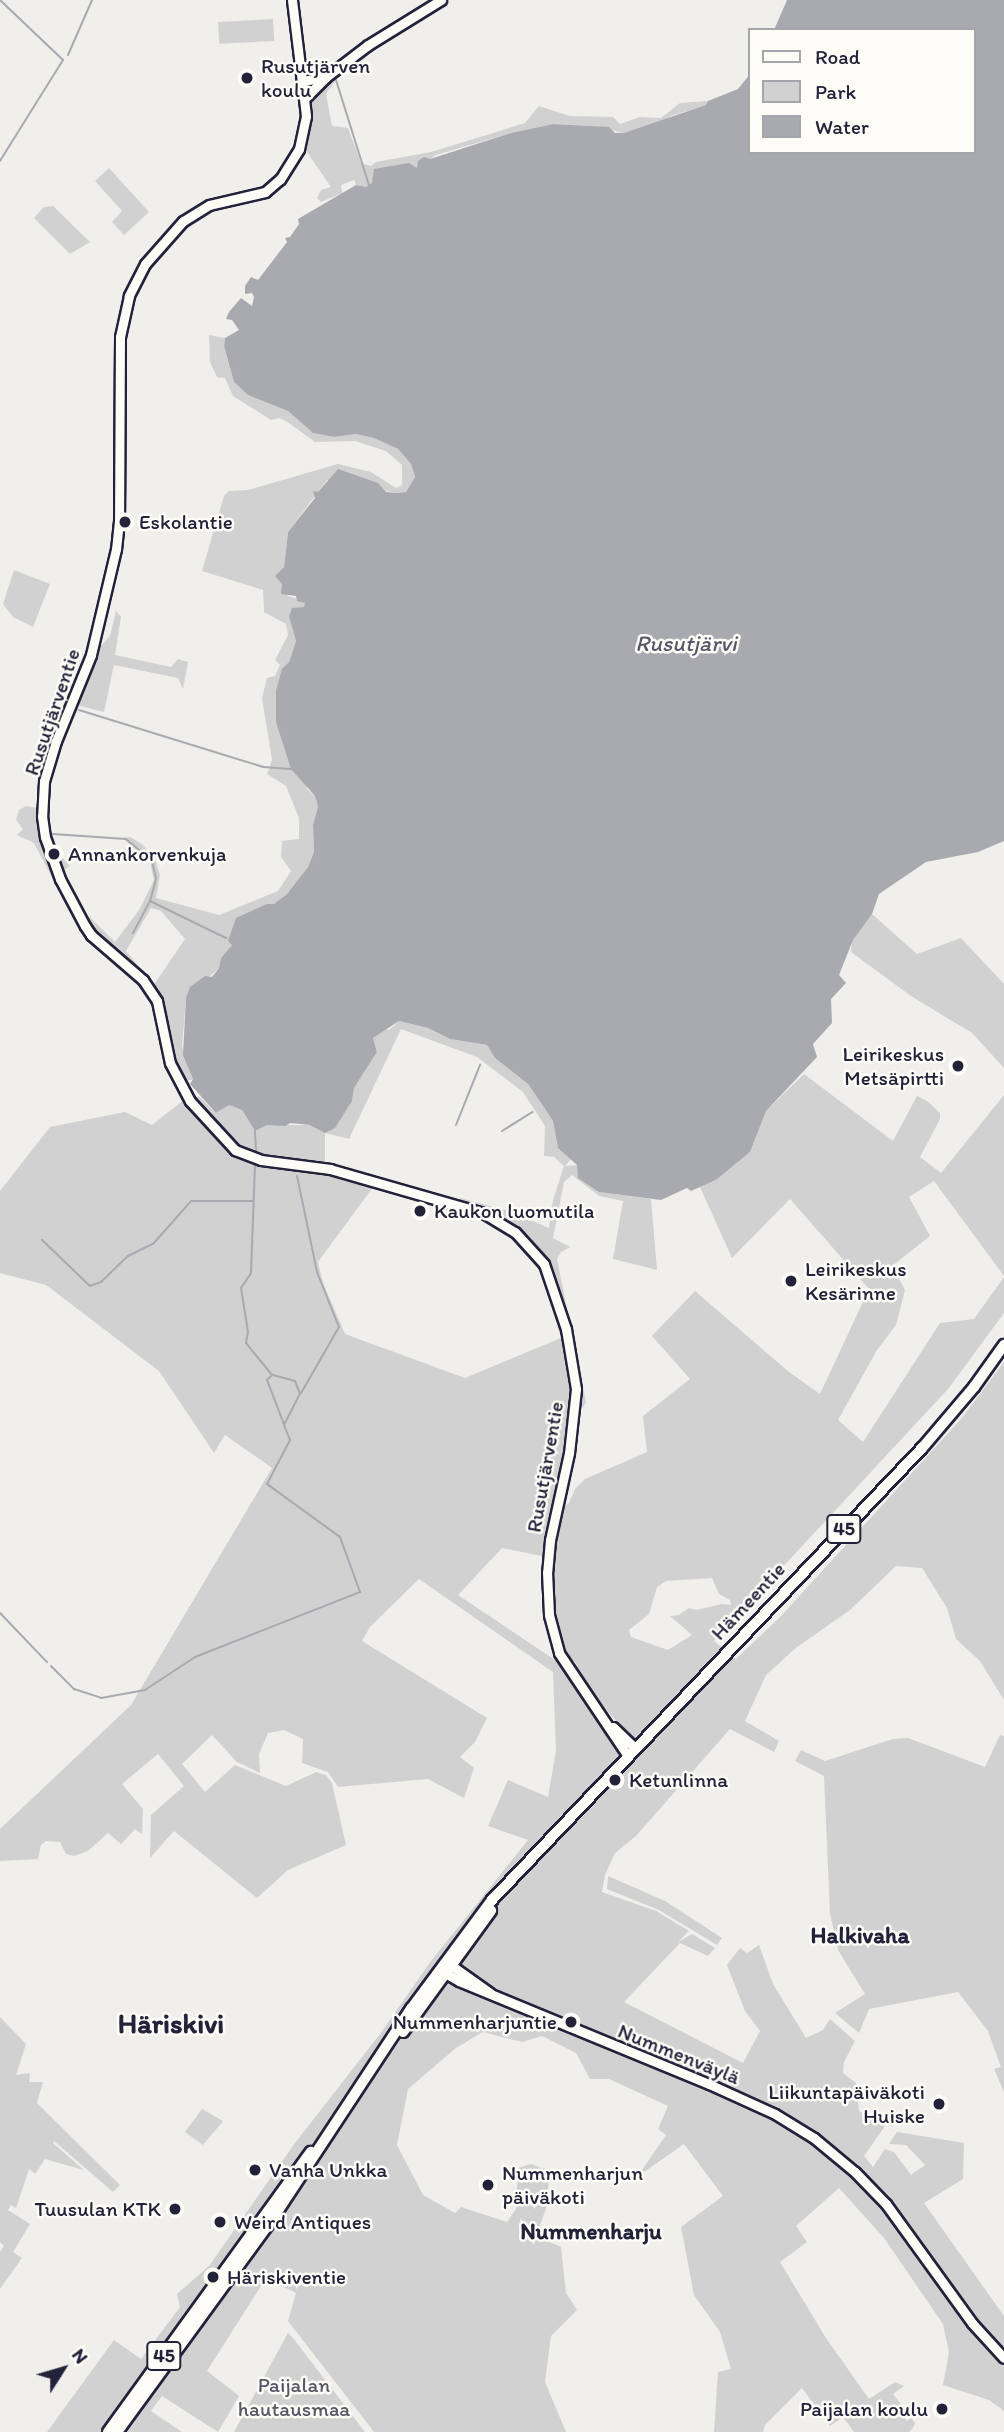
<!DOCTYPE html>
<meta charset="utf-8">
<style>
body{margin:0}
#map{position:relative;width:1004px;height:2432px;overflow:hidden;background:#f0efec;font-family:Itim,sans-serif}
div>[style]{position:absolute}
.green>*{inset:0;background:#d2d1d1;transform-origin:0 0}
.water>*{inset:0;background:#a9a9b0}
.stream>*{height:2px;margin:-1px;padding:0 1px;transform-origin:1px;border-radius:1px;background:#a9a9b0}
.roads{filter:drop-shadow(2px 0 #22223b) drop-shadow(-2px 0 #22223b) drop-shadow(0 2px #22223b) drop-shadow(0 -2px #22223b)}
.secondary>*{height:9px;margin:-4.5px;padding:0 4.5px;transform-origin:4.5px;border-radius:4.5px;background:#fdfcf7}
.primary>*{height:10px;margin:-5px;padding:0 5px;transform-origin:5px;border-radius:5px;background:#fdfcf7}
.dots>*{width:19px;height:19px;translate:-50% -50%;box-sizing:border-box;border:4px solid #fdfcf7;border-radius:50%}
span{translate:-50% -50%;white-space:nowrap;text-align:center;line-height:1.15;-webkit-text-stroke:5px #fdfcf7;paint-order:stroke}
.shield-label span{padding:2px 5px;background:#fdfcf7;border:2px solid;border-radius:5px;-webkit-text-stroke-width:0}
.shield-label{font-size:19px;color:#22223b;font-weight:700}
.poi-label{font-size:21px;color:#22223b}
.left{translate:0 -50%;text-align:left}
.right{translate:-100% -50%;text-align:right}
.street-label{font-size:21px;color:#22223b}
.park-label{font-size:21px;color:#575768}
.water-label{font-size:23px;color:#58586a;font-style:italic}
.neighbourhood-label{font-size:23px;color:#22223b;font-weight:700}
.district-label{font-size:28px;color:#22223b;font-weight:700}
.legend{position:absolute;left:748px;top:28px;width:228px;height:126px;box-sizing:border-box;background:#fdfcf7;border:2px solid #a5a5ac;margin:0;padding:9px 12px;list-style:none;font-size:21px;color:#22223b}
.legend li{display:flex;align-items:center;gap:14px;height:35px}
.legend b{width:35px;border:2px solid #a5a5ac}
.north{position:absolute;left:28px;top:2334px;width:70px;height:70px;-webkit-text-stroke:5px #fdfcf7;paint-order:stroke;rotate:53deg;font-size:19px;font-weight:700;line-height:28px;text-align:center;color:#22223b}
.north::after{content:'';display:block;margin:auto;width:24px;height:32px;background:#22223b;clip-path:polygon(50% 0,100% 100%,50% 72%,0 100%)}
</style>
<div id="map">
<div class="green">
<i style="left:273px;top:19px;width:22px;height:55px;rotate:87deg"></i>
<i style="clip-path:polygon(338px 77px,326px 94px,332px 126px,348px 128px,361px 163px,371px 166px,376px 162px,431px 152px,525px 123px,539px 106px,570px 116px,613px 117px,620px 124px,640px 117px,661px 118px,680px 103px,708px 101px,707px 105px,671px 116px,663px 122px,624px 133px,591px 126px,553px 124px,511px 133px,436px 155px,417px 168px,366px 187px,356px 185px,354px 180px,341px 185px,342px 193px,321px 202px,317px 198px,321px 190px,331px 187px,300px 142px,305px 116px,300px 89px)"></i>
<i style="clip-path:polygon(109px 168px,149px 212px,124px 235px,112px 222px,122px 211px,95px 181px)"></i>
<i style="clip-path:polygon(54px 206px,54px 207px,90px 242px,70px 254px,34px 218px,44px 207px)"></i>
<i style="clip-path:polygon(evenodd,209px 335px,225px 338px,224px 346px,234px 382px,248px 395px,288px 411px,313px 433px,334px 437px,356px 434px,374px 438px,398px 449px,411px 464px,415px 477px,406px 492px,397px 493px,327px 480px,288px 532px,284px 567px,278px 573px,288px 596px,306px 602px,304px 607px,297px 608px,289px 615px,296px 641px,289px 662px,307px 789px,315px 796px,318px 807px,313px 825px,314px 852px,308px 867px,287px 894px,232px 945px,221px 958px,219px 968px,186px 998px,182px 1046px,193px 1080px,182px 1080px,191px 1096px,200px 1097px,216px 1113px,229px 1105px,242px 1110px,255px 1131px,267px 1125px,310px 1125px,352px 1101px,354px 1088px,377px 1052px,373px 1038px,384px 1029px,389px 1030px,399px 1021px,428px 1028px,450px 1039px,487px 1045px,495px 1058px,528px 1084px,553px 1121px,558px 1148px,571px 1159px,565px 1166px,578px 1165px,600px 1192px,651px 1199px,657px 1270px,613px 1259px,623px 1201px,599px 1196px,572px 1175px,564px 1182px,553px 1238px,570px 1247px,561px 1252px,557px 1259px,586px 1402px,579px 1414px,561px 1508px,569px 1503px,575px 1489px,585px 1479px,647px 1452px,643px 1416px,690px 1379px,652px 1336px,695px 1291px,789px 1372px,820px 1394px,869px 1289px,790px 1199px,732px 1258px,700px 1187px,716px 1180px,750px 1152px,766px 1111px,804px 1074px,893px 1141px,917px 1096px,927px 1101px,940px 1113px,940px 1119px,920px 1157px,941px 1173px,1004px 1095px,1004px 1276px,934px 1181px,909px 1197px,930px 1236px,892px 1266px,905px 1290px,896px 1325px,877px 1350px,838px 1420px,863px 1442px,940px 1323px,974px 1319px,1004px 1277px,1004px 1313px,948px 1389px,714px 1641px,736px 1659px,781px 1616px,961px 1419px,1004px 1362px,1004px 1700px,980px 1661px,956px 1639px,947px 1608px,922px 1568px,896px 1566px,850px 1610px,797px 1647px,766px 1675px,745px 1721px,779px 1741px,774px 1752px,730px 1729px,636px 1836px,615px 1853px,605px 1875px,602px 1892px,656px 1911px,689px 1931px,678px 1942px,692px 1934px,715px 1948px,708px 1956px,680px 1943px,624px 2002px,743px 2063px,760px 2031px,745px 2011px,727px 1965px,740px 1948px,747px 1953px,759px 1945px,773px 1984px,806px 2038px,823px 2030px,830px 2019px,855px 2041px,844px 2062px,843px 2073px,856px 2083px,859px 2111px,885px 2126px,864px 2156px,873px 2167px,885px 2149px,894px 2152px,911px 2175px,925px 2165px,906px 2145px,889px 2144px,897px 2132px,964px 2143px,963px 2179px,924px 2203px,1004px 2316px,1004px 2353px,986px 2335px,953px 2288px,951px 2305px,987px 2350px,1004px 2365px,1004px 2411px,989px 2400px,943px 2385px,949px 2352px,943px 2324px,884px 2238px,839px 2188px,796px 2226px,807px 2242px,780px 2262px,826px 2338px,869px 2399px,895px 2382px,904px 2386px,893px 2394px,903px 2407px,899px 2411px,907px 2421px,911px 2418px,915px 2423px,913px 2428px,909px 2432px,854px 2432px,843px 2417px,830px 2426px,802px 2388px,765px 2425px,763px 2432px,714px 2432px,718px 2372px,731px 2369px,720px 2332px,694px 2295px,681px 2227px,723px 2196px,684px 2144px,644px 2172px,642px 2170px,666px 2135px,658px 2129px,668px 2106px,609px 2079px,590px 2079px,576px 2053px,542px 2036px,522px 2042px,483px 2032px,456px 2048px,408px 2089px,397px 2145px,423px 2195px,455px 2213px,461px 2207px,507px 2222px,516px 2209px,518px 2168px,531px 2164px,555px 2173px,550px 2177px,547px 2193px,551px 2195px,536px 2236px,561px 2247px,566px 2293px,577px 2310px,551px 2336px,545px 2382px,566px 2432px,374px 2432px,288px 2321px,296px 2293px,266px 2278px,207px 2371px,239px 2396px,218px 2432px,162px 2396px,151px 2411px,182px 2432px,47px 2432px,114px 2340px,141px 2359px,180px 2307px,177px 2294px,209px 2266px,295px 2143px,380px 2034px,431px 1961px,528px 1840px,488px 1826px,508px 1780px,548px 1797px,556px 1751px,553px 1672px,419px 1579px,370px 1627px,362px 1641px,487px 1718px,475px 1742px,460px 1757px,474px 1768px,464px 1798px,428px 1779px,338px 1787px,328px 1772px,302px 1763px,303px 1739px,284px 1730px,268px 1733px,259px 1754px,260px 1773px,237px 1762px,212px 1735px,182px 1764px,205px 1792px,235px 1765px,286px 1786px,316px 1772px,326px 1775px,332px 1783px,346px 1845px,288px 1870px,257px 1898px,174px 1831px,150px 1858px,151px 1815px,184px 1786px,158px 1754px,122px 1784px,143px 1809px,142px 1834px,135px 1829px,121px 1844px,108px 1833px,88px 1851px,74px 1856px,66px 1854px,60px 1842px,46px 1841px,41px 1845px,38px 1859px,0 1861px,0 1829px,131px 1705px,272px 1468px,225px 1435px,214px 1453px,159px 1371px,46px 1285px,0 1273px,0 1191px,50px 1127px,125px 1112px,152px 1125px,185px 1099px,151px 989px,185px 939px,161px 911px,151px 908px,126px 951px,152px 982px,149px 985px,85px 922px,90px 917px,115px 942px,139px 910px,154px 880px,150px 862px,122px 838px,130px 837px,142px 844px,155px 859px,160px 875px,156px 898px,219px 915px,278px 891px,291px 871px,281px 857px,282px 841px,299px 839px,299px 818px,286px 786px,267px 774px,272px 760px,262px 698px,267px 678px,275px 676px,280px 665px,275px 660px,288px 635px,286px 624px,264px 612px,263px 590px,202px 571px,224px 496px,229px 491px,248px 490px,338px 464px,371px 472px,396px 488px,402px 485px,402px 465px,386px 451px,355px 441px,315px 442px,289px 423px,280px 418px,271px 420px,233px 396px,225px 378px,217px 377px,210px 362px,209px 335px,401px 1029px,477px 1057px,523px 1092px,545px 1126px,544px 1156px,554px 1157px,564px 1166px,553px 1200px,549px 1228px,509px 1211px,460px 1198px,459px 1202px,325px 1165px,325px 1133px,349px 1139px,401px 1029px,209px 335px,373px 1187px,489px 1220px,517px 1237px,530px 1251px,528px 1253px,541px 1271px,561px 1338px,465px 1378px,345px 1334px,323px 1283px,318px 1262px,373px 1187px,209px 335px,502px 1548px,547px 1557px,552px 1633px,565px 1653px,577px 1664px,576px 1671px,593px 1694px,628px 1735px,618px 1747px,557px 1656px,555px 1660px,458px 1595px,502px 1548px,209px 335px,712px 1578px,719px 1594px,730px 1600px,731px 1605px,722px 1604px,696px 1610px,689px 1608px,679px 1615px,670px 1616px,692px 1635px,668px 1650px,631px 1637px,629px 1630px,649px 1614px,657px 1587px,666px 1581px,712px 1578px)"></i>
<i style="clip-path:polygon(14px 570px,50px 584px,33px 627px,13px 617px,3px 604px)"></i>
<i style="clip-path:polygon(116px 611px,121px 617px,115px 655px,171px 667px,178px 659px,188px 662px,183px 689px,178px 678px,114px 665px,104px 712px,76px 705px,97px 650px,110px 636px)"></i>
<i style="clip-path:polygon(26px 806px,37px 808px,37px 815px,46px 814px,59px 854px,70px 866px,64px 870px,68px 883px,58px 889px,34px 843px,17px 835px,23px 829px,16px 820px,19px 810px)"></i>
<i style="clip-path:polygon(872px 914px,917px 954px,961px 938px,1004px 984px,1004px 1068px,972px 1033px,911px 996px,851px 952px,852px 940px)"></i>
<i style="clip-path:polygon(1000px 1735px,1004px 1736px,1004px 2092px,994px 2069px,1001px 2067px,988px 2031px,958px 1992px,869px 2009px,859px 2033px,835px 2013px,865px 1994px,838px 1950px,830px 1913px,824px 1776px,795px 1761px,801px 1750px,825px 1761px,893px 1739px,908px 1738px,985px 1767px)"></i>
<i style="clip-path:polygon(608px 1876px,665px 1901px,722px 1938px,717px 1945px,659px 1910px,607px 1889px)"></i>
<i style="clip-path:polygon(0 2017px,26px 2044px,16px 2075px,30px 2073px,29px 2082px,43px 2082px,37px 2103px,120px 2185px,113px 2192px,54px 2141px,53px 2143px,84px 2170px,45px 2159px,35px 2174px,29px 2169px,16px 2208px,11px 2205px,8px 2210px,30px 2224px,13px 2252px,22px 2258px,0 2289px,0 2252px,4px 2246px,0 2242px)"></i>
<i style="clip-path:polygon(202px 2109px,223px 2121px,203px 2145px,185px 2132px)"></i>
<i style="clip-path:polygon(288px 2333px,293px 2338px,365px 2432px,234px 2432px)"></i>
</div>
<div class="water">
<i style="clip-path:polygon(787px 0,1004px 0,1004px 841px,978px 852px,926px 862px,879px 894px,872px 914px,853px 940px,839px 975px,846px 983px,831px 999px,832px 1023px,813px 1044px,817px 1057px,766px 1111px,750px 1152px,716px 1180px,691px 1191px,687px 1188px,661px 1200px,599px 1192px,578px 1178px,577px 1165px,558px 1148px,553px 1121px,528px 1084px,495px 1058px,487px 1045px,450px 1039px,428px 1028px,399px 1021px,373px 1038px,377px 1052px,354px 1088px,352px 1101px,335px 1128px,325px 1133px,310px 1125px,290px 1123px,286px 1126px,267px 1125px,255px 1131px,242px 1110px,229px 1105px,216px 1113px,190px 1084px,193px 1079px,183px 1055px,186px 998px,190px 987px,205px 976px,212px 977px,219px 968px,221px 958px,232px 945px,228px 941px,236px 918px,267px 904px,274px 904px,287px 894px,308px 867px,314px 852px,313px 825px,318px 807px,315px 796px,291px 769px,276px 722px,276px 691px,282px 669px,289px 662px,296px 641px,289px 616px,292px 608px,304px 607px,305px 603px,297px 601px,296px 596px,281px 594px,282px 584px,275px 576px,284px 567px,288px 532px,315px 498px,313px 491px,318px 492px,338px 469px,378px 483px,386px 492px,397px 493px,406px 492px,415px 477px,411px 464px,398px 449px,374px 438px,356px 434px,334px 437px,313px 433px,288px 411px,248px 395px,234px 382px,224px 346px,225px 338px,239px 330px,232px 320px,226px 319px,229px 312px,241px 298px,252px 306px,254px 297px,252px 293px,245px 294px,245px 286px,251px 277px,258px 280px,287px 242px,285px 238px,290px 237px,299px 224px,298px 219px,356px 185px,366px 187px,372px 183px,374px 169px,409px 163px,417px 168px,418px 161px,424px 157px,430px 159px,511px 133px,553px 124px,609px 127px,615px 133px,624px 133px,706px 105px,708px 101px,738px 89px,750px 74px,750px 152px,974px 152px,974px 30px,774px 30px)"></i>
</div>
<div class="stream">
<i style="left:0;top:0;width:87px;rotate:43.6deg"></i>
<i style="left:63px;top:60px;width:119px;rotate:122deg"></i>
<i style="left:68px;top:55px;width:60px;rotate:-66.4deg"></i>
<i style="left:336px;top:80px;width:110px;rotate:72.6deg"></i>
<i style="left:79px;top:710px;width:193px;rotate:17.2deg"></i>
<i style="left:263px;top:767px;width:28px;rotate:4deg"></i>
<i style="left:53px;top:834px;width:73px;rotate:3.9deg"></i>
<i style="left:126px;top:839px;width:34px;rotate:40deg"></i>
<i style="left:152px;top:861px;width:18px;rotate:77deg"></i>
<i style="left:156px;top:879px;width:23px;rotate:105deg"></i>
<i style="left:150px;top:901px;width:85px;rotate:26deg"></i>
<i style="left:133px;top:933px;width:34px;rotate:-62deg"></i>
<i style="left:456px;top:1125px;width:65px;rotate:-68.2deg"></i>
<i style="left:255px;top:1131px;width:21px;rotate:87deg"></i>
<i style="left:502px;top:1131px;width:36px;rotate:-32deg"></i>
<i style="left:297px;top:1176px;width:98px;rotate:78.2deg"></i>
<i style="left:317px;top:1272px;width:59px;rotate:68.2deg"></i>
<i style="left:339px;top:1327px;width:76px;rotate:119.9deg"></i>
<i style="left:42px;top:1240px;width:66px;rotate:43.8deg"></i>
<i style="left:90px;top:1286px;width:12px;rotate:-20deg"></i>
<i style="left:101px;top:1282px;width:37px;rotate:-44deg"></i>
<i style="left:128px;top:1256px;width:28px;rotate:-26deg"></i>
<i style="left:153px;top:1244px;width:57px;rotate:-48.5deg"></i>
<i style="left:191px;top:1201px;width:62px"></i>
<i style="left:272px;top:1375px;width:7px;rotate:135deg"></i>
<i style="left:267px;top:1380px;width:47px;rotate:68.9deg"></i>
<i style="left:0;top:1613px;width:68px;rotate:46.2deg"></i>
<i style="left:51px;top:1666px;width:33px;rotate:45deg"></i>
<i style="left:74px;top:1689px;width:28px;rotate:18deg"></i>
<i style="left:101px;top:1698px;width:45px;rotate:-10.3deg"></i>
<i style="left:145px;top:1690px;width:60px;rotate:-33.4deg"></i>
<i style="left:195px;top:1657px;width:177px;rotate:-21.5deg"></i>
<i style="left:360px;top:1592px;width:59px;rotate:-110deg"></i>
<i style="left:340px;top:1537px;width:90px;rotate:-144deg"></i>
<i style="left:267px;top:1484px;width:50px;rotate:-62.4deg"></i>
<i style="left:290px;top:1440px;width:16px;rotate:-112deg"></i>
<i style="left:284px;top:1425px;width:35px;rotate:-63deg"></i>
<i style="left:300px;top:1394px;width:14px;rotate:-111deg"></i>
<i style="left:295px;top:1381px;width:24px;rotate:-165deg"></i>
<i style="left:272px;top:1375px;width:41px;rotate:-129.1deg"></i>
<i style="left:246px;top:1343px;width:11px;rotate:-80deg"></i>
<i style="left:248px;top:1332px;width:45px;rotate:-99deg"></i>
<i style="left:241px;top:1288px;width:18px;rotate:-56deg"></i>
<i style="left:251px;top:1273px;width:108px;rotate:-87.9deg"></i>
</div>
<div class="roads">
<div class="secondary">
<i style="left:292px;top:0;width:117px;rotate:83.1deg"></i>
<i style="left:306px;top:116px;width:34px;rotate:102deg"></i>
<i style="left:299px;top:149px;width:36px;rotate:122deg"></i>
<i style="left:280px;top:179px;width:20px;rotate:139deg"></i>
<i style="left:265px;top:192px;width:57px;rotate:166.9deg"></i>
<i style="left:209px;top:205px;width:31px;rotate:148deg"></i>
<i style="left:183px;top:221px;width:57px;rotate:131.5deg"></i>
<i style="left:145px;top:264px;width:36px;rotate:117deg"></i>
<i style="left:129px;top:296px;width:42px;rotate:102.4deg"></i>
<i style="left:120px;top:337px;width:184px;rotate:90.3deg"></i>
<i style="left:119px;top:521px;width:28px;rotate:96deg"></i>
<i style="left:116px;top:549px;width:109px;rotate:103.3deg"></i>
<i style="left:91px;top:655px;width:93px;rotate:112.1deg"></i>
<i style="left:56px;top:741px;width:42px;rotate:106.7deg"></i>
<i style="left:44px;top:781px;width:35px;rotate:93deg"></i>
<i style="left:42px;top:816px;width:21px;rotate:82deg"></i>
<i style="left:45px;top:837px;width:45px;rotate:70.3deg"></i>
<i style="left:60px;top:879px;width:53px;rotate:62deg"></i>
<i style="left:85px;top:926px;width:11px;rotate:56deg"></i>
<i style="left:91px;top:935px;width:69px;rotate:40.9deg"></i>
<i style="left:143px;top:980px;width:25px;rotate:56deg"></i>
<i style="left:157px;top:1001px;width:63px;rotate:78.2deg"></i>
<i style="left:170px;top:1063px;width:43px;rotate:62.2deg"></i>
<i style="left:190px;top:1101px;width:67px;rotate:47.4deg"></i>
<i style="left:235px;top:1150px;width:28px;rotate:21deg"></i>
<i style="left:261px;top:1160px;width:70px;rotate:7.4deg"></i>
<i style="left:330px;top:1169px;width:159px;rotate:16deg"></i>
<i style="left:483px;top:1213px;width:37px;rotate:31deg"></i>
<i style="left:515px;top:1232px;width:43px;rotate:47.8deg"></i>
<i style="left:544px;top:1264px;width:69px;rotate:71.3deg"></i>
<i style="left:566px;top:1329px;width:61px;rotate:80.5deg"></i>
<i style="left:576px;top:1389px;width:64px;rotate:96.2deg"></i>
<i style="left:569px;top:1453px;width:89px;rotate:102.3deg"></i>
<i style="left:550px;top:1540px;width:32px;rotate:95deg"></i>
<i style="left:547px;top:1572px;width:43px;rotate:87.3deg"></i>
<i style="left:549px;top:1615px;width:39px;rotate:75deg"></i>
<i style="left:559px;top:1653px;width:124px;rotate:56.2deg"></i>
<i style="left:302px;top:81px;width:24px;rotate:-9deg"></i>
<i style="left:305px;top:98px;width:30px;rotate:-45deg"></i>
<i style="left:326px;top:77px;width:53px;rotate:-37.3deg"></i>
<i style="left:368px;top:45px;width:86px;rotate:-31.7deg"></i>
<i style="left:613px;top:1727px;width:30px;rotate:44deg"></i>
<i style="left:490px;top:1993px;width:47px;rotate:-144.6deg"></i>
<i style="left:452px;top:1966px;width:9px;rotate:180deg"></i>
<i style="left:443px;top:1966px;width:9px;rotate:63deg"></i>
<i style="left:447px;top:1974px;width:14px;rotate:30deg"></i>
<i style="left:459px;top:1981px;width:270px;rotate:22.4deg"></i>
<i style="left:709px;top:2084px;width:72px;rotate:24.4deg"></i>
<i style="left:775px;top:2114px;width:46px;rotate:31.6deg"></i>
<i style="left:814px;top:2138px;width:53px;rotate:39.7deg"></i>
<i style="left:855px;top:2172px;width:45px;rotate:45.9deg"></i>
<i style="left:886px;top:2204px;width:147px;rotate:54.1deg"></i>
<i style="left:972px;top:2323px;width:47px;rotate:47.6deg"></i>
</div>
<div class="primary">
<i style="left:403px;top:2032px;width:150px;rotate:-54deg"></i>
<i style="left:108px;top:2432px;width:346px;rotate:-54.1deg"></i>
<i style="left:117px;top:2432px;width:268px;rotate:-53.9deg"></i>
<i style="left:275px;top:2215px;width:247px;rotate:-56.6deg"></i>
<i style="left:411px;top:2009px;width:136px;rotate:-53.4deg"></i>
<i style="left:492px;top:1900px;width:625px;rotate:-46.43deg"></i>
<i style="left:923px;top:1447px;width:79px;rotate:-49.6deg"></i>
<i style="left:974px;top:1387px;width:52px;rotate:-54.5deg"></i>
</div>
</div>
<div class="dots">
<i style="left:247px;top:78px;background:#22223b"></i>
<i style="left:125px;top:522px;background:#22223b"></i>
<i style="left:54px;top:854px;background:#22223b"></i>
<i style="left:958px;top:1066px;background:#22223b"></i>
<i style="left:420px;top:1211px;background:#22223b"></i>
<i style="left:791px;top:1281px;background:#22223b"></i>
<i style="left:615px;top:1780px;background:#22223b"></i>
<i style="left:571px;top:2022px;background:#22223b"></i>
<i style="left:939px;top:2104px;background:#22223b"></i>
<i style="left:255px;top:2170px;background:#22223b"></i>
<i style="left:488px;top:2185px;background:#22223b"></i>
<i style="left:175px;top:2209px;background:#22223b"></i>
<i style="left:220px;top:2222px;background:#22223b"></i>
<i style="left:213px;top:2277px;background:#22223b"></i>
<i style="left:942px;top:2409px;background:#22223b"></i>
</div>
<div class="shield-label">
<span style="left:844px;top:1529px">45</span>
<span style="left:164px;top:2356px">45</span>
</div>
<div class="poi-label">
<span class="left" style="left:261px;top:78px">Rusutjärven<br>koulu</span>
<span class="left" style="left:139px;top:522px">Eskolantie</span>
<span class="left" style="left:68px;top:854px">Annankorvenkuja</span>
<span class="right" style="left:944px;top:1066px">Leirikeskus<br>Metsäpirtti</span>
<span class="left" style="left:434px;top:1211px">Kaukon luomutila</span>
<span class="left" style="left:805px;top:1281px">Leirikeskus<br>Kesärinne</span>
<span class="left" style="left:629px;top:1780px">Ketunlinna</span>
<span class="right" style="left:557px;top:2022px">Nummenharjuntie</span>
<span class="right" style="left:925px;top:2104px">Liikuntapäiväkoti<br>Huiske</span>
<span class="left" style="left:269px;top:2170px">Vanha Unkka</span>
<span class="left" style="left:502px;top:2185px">Nummenharjun<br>päiväkoti</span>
<span class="right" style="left:161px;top:2209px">Tuusulan KTK</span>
<span class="left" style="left:234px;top:2222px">Weird Antiques</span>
<span class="left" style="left:227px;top:2277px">Häriskiventie</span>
<span class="right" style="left:928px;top:2409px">Paijalan koulu</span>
</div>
<div class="street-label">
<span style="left:52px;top:712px;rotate:-71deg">Rusutjärventie</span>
<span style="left:545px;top:1467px;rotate:-80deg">Rusutjärventie</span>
<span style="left:748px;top:1601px;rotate:-47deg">Hämeentie</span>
<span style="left:679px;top:2054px;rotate:22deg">Nummenväylä</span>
</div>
<div class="park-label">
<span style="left:294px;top:2397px">Paijalan<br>hautausmaa</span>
</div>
<div class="water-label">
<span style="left:686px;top:643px">Rusutjärvi</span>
</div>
<div class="neighbourhood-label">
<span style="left:860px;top:1935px">Halkivaha</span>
<span style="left:591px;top:2231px">Nummenharju</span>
</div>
<div class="district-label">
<span style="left:171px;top:2023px">Häriskivi</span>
</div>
<ul class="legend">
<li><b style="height:9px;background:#fdfcf7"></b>Road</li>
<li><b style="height:19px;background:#d2d1d1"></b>Park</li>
<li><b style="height:19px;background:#a9a9b0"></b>Water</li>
</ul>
<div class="north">N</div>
</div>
